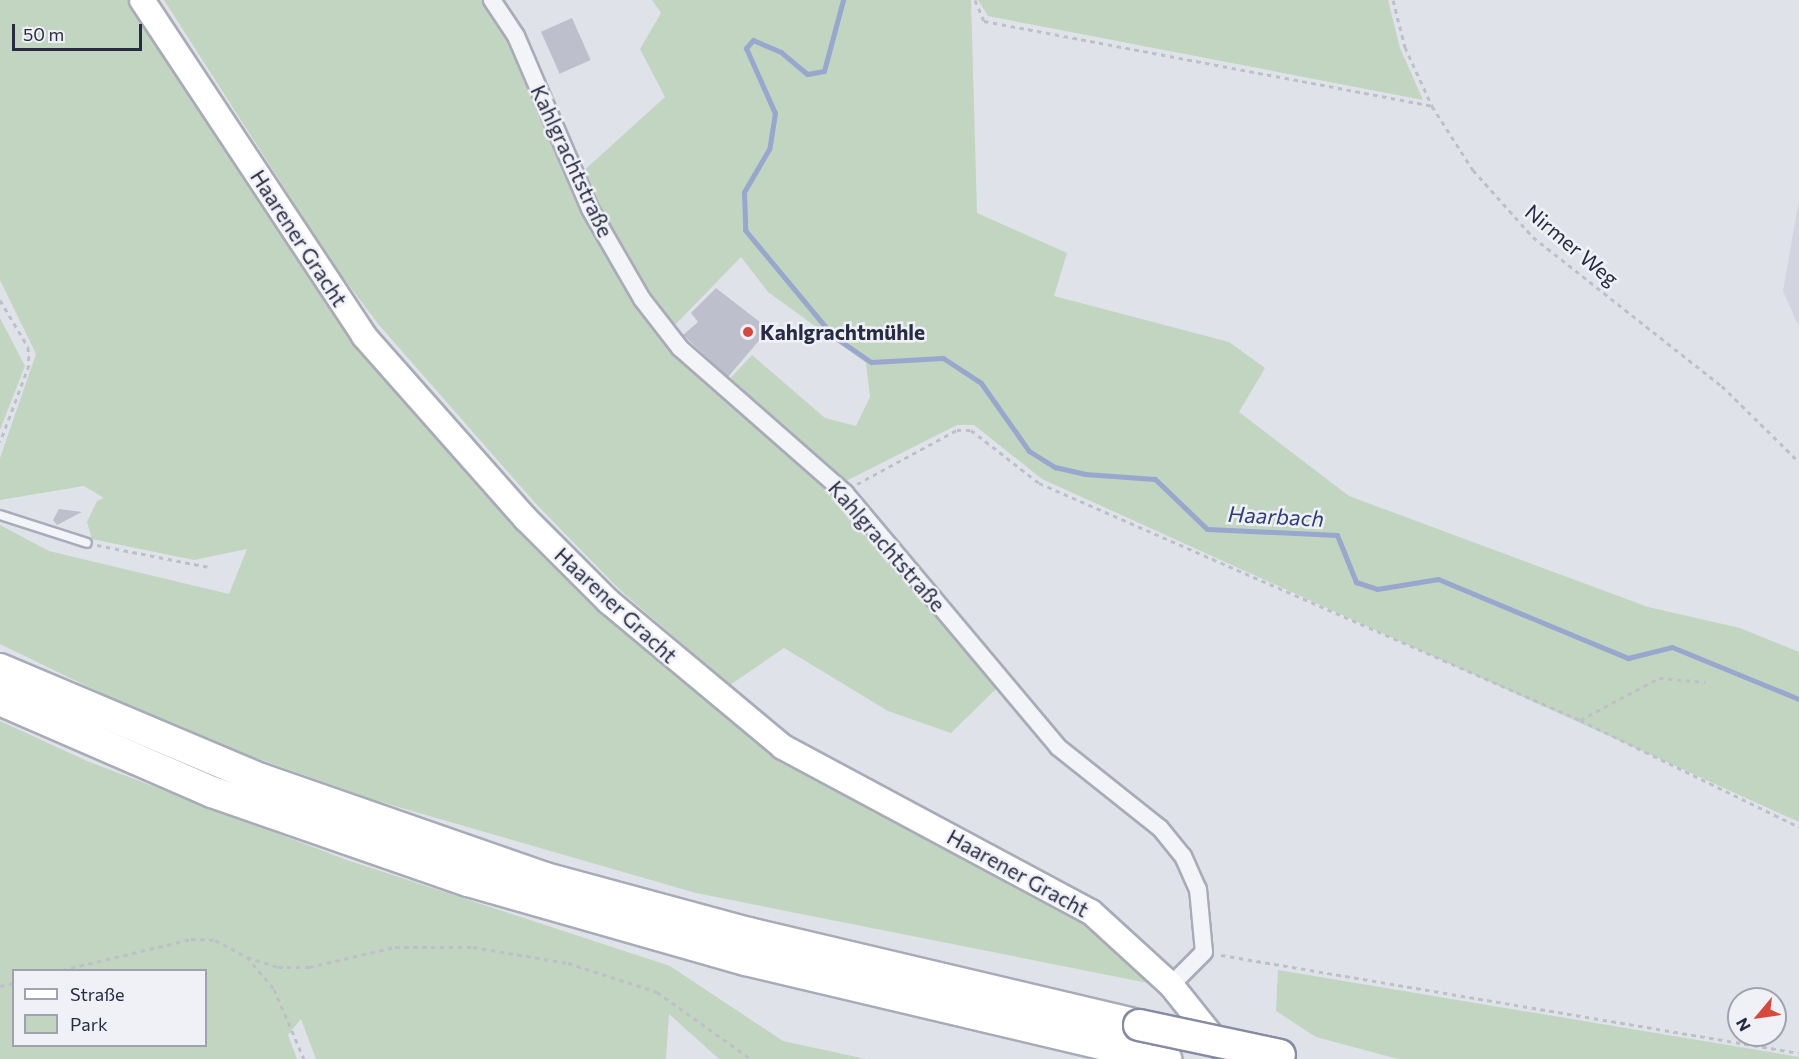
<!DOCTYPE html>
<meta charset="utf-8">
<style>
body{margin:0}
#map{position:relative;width:1799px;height:1059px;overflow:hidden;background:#e0e2ea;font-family:Commissioner,sans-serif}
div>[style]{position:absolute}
.built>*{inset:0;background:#d2d4df}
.green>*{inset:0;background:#c1d5c1}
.stream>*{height:5px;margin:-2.5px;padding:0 2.5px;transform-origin:2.5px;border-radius:2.5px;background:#99a6cd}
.building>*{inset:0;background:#bdbfcd;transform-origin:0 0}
.path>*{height:3px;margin-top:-1.5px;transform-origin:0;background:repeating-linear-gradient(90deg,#bec0c9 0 4.5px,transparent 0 9px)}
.roads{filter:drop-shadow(2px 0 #a8abb8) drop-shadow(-2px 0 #a8abb8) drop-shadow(0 2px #a8abb8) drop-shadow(0 -2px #a8abb8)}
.service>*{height:8px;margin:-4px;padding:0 4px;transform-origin:4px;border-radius:4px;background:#f3f4f8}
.minor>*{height:16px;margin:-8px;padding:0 8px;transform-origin:8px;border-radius:8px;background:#f3f4f8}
.secondary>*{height:24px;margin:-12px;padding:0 12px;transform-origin:12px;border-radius:12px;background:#fff}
.motorway>*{height:30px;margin:-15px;padding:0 15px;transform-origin:15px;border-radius:15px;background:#fff}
.bridges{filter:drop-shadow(2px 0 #868ba2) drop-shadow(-2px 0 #868ba2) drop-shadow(0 2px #868ba2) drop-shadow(0 -2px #868ba2)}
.motorway-bridge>*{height:30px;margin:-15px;padding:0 15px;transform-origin:15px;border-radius:15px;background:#fff}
.dots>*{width:16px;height:16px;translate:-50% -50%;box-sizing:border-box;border:3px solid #f0f1f7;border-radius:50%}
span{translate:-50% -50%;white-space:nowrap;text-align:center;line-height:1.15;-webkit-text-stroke:5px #f0f1f7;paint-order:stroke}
.street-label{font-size:21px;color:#272b43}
.poi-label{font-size:21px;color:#272b43;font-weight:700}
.left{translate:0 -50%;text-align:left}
.water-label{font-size:22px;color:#2e3f7a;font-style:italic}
.legend{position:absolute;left:12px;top:969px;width:195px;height:78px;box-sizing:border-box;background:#f0f1f7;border:2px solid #a0a2af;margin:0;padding:8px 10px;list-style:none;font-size:18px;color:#272b43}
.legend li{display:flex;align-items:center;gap:12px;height:30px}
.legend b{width:30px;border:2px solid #a0a2af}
.north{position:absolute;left:1727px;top:987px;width:60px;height:60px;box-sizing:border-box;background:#f0f1f7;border:2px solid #a0a2af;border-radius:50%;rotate:241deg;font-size:16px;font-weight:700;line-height:24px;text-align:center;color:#272b43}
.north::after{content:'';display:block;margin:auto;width:21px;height:27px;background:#d8493d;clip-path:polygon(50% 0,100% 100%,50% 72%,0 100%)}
.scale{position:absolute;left:12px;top:24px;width:130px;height:27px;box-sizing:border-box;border:3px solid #272b43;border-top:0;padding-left:8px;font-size:18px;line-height:21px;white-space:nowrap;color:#272b43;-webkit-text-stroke:4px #f0f1f7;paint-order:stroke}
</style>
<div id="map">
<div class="built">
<i style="clip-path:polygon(1799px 200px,1799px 327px,1783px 291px)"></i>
</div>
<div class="green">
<i style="clip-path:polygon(0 0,131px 0,312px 278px,660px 660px,1085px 921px,1158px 985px,696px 893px,374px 800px,175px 729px,0 644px,0 525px,49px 551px,229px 594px,247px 549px,194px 560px,92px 539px,87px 522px,97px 501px,104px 498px,84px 486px,0 500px,0 458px,36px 354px,0 280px)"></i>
<i style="clip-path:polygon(164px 0,484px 0,510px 38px,638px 302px,839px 496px,1000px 685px,951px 733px,888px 711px,784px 648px,730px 685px,621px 591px,537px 505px,379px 325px,335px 267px)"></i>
<i style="clip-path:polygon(652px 0,971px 0,977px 213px,1067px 253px,1054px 296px,1229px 342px,1265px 368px,1239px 412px,1349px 496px,1648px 607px,1740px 628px,1799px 652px,1799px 822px,1042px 479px,974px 425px,957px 425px,842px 483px,726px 383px,752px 355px,825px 418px,856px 426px,870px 397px,866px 363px,768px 292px,741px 257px,671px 329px,646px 296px,579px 175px,665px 97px,640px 49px,661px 13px)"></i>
<i style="clip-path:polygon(978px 0,1388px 0,1400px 48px,1423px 100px,988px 16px)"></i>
<i style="clip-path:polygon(0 318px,25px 366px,0 430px)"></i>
<i style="clip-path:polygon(evenodd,0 721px,87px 761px,347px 860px,670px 966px,783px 1041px,866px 1059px,719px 1059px,669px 1014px,666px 1059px,316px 1059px,301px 1019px,288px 1035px,297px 1059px,0 1059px,0 721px,14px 970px,206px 970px,206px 1046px,14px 1046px,14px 970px)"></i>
<i style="clip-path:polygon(1278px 970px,1799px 1057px,1799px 1059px,1398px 1059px,1316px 1037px,1276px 1011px)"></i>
</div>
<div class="stream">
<i style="left:843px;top:0;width:73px;rotate:105deg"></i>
<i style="left:824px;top:71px;width:17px;rotate:170deg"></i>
<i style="left:807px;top:74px;width:34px;rotate:-140deg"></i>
<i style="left:781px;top:52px;width:30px;rotate:-157deg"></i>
<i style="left:753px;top:40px;width:11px;rotate:131deg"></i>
<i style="left:746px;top:48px;width:71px;rotate:66deg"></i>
<i style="left:775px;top:113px;width:36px;rotate:99deg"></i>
<i style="left:769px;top:149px;width:50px;rotate:120.2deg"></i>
<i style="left:744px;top:192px;width:38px;rotate:88deg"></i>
<i style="left:745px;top:230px;width:138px;rotate:50.3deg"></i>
<i style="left:833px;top:336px;width:46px;rotate:34.4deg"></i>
<i style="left:871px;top:362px;width:72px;rotate:-3.2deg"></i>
<i style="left:943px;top:358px;width:45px;rotate:33.3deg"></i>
<i style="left:981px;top:383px;width:83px;rotate:54.8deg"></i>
<i style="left:1029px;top:451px;width:31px;rotate:32deg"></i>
<i style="left:1055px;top:467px;width:31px;rotate:13deg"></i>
<i style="left:1085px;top:474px;width:70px;rotate:4.1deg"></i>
<i style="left:1155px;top:479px;width:72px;rotate:43.9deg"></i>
<i style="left:1207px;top:529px;width:130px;rotate:2.6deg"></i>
<i style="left:1337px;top:535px;width:51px;rotate:68deg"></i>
<i style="left:1356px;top:582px;width:22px;rotate:18deg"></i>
<i style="left:1377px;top:589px;width:62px;rotate:-9.3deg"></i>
<i style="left:1438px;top:579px;width:206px;rotate:22.6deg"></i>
<i style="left:1628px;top:658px;width:45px;rotate:-14deg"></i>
<i style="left:1672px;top:647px;width:137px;rotate:22.3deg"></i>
</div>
<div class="building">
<i style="left:572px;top:18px;width:46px;height:34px;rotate:66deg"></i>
<i style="clip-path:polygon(716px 288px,769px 329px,728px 377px,683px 335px,698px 322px,691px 313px)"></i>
<i style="clip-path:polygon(59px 509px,82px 512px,57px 525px,53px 520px)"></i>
</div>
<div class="path">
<i style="left:975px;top:0;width:23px;rotate:67deg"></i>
<i style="left:984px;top:21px;width:456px;rotate:10.7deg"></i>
<i style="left:1393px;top:0;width:49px;rotate:75.7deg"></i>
<i style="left:1405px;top:47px;width:65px;rotate:65.4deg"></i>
<i style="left:1432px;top:106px;width:76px;rotate:57.4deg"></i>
<i style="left:1473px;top:170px;width:90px;rotate:48.2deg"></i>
<i style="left:1533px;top:237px;width:241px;rotate:38.3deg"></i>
<i style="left:1722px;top:386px;width:108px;rotate:44.6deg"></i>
<i style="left:0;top:300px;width:55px;rotate:59.2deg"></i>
<i style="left:28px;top:347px;width:18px;rotate:87deg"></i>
<i style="left:29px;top:365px;width:82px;rotate:110.6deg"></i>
<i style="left:857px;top:484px;width:114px;rotate:-28.4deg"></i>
<i style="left:957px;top:430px;width:14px"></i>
<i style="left:971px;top:430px;width:86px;rotate:37.9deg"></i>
<i style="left:1039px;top:483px;width:591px;rotate:23.66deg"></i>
<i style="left:1580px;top:720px;width:244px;rotate:26deg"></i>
<i style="left:97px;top:545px;width:114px;rotate:11.1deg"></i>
<i style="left:1580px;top:720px;width:89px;rotate:-28deg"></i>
<i style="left:1659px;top:678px;width:47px;rotate:4.9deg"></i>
<i style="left:1221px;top:955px;width:586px;rotate:9.62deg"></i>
<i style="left:247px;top:957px;width:33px;rotate:18deg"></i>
<i style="left:278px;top:967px;width:31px"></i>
<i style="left:309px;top:967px;width:88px;rotate:-13.1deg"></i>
<i style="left:395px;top:947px;width:78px"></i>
<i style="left:473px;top:947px;width:96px;rotate:9.6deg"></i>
<i style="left:568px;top:963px;width:94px;rotate:18deg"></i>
<i style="left:657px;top:992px;width:115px;rotate:35.5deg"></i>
<i style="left:62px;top:970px;width:133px;rotate:-13.5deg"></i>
<i style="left:191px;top:939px;width:24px;rotate:2deg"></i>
<i style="left:215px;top:940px;width:36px;rotate:28deg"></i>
<i style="left:247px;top:957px;width:42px;rotate:49.8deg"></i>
<i style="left:274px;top:989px;width:76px;rotate:66.8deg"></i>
<i style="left:0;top:986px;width:14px;rotate:-12deg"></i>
</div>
<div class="roads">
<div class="service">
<i style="left:0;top:515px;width:91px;rotate:17.8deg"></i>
</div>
<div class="minor">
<i style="left:492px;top:0;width:43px;rotate:56.3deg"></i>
<i style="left:516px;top:36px;width:188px;rotate:66.8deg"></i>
<i style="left:590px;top:209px;width:104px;rotate:60deg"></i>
<i style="left:642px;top:299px;width:62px;rotate:52.2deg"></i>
<i style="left:680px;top:348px;width:220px;rotate:41.3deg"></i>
<i style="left:845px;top:493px;width:331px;rotate:50deg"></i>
<i style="left:1058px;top:747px;width:130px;rotate:38.5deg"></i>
<i style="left:1160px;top:828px;width:36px;rotate:51deg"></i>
<i style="left:1183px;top:856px;width:36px;rotate:66deg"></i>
<i style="left:1198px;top:889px;width:63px;rotate:84.6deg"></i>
<i style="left:1204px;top:952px;width:47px;rotate:135deg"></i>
</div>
<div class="secondary">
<i style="left:142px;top:0;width:403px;rotate:56.5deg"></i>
<i style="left:364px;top:336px;width:244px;rotate:48.5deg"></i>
<i style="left:526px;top:519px;width:117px;rotate:45deg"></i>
<i style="left:609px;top:602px;width:226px;rotate:39.8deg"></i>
<i style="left:783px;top:747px;width:349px;rotate:28.2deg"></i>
<i style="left:1091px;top:912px;width:108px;rotate:42.4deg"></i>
<i style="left:1171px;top:985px;width:82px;rotate:51.4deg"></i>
</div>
<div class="motorway">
<i style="left:0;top:669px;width:283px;rotate:22.9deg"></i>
<i style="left:261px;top:779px;width:301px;rotate:19.2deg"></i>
<i style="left:545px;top:878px;width:211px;rotate:15.1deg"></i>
<i style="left:749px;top:933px;width:401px;rotate:13.3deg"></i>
<i style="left:0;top:700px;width:231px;rotate:23.5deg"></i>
<i style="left:212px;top:792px;width:271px;rotate:19.2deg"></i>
<i style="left:468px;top:881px;width:289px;rotate:15.9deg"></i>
<i style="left:746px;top:960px;width:432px;rotate:13.3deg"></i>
</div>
</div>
<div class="bridges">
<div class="motorway-bridge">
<i style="left:1139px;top:1025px;width:144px;rotate:12deg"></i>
</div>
</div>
<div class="dots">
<i style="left:748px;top:332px;background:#d8493d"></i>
</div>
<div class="street-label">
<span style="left:572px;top:161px;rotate:65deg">Kahlgrachtstraße</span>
<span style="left:299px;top:238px;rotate:57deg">Haarener Gracht</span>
<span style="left:1572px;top:245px;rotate:40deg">Nirmer Weg</span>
<span style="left:887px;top:546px;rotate:49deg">Kahlgrachtstraße</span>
<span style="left:616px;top:605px;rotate:43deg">Haarener Gracht</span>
<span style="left:1018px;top:873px;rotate:29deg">Haarener Gracht</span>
</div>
<div class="poi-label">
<span class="left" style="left:760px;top:332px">Kahlgrachtmühle</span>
</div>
<div class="water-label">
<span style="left:1276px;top:516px;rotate:3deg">Haarbach</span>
</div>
<ul class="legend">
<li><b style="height:8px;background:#fff"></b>Straße</li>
<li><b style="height:16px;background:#c1d5c1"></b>Park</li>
</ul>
<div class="north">N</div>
<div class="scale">50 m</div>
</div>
